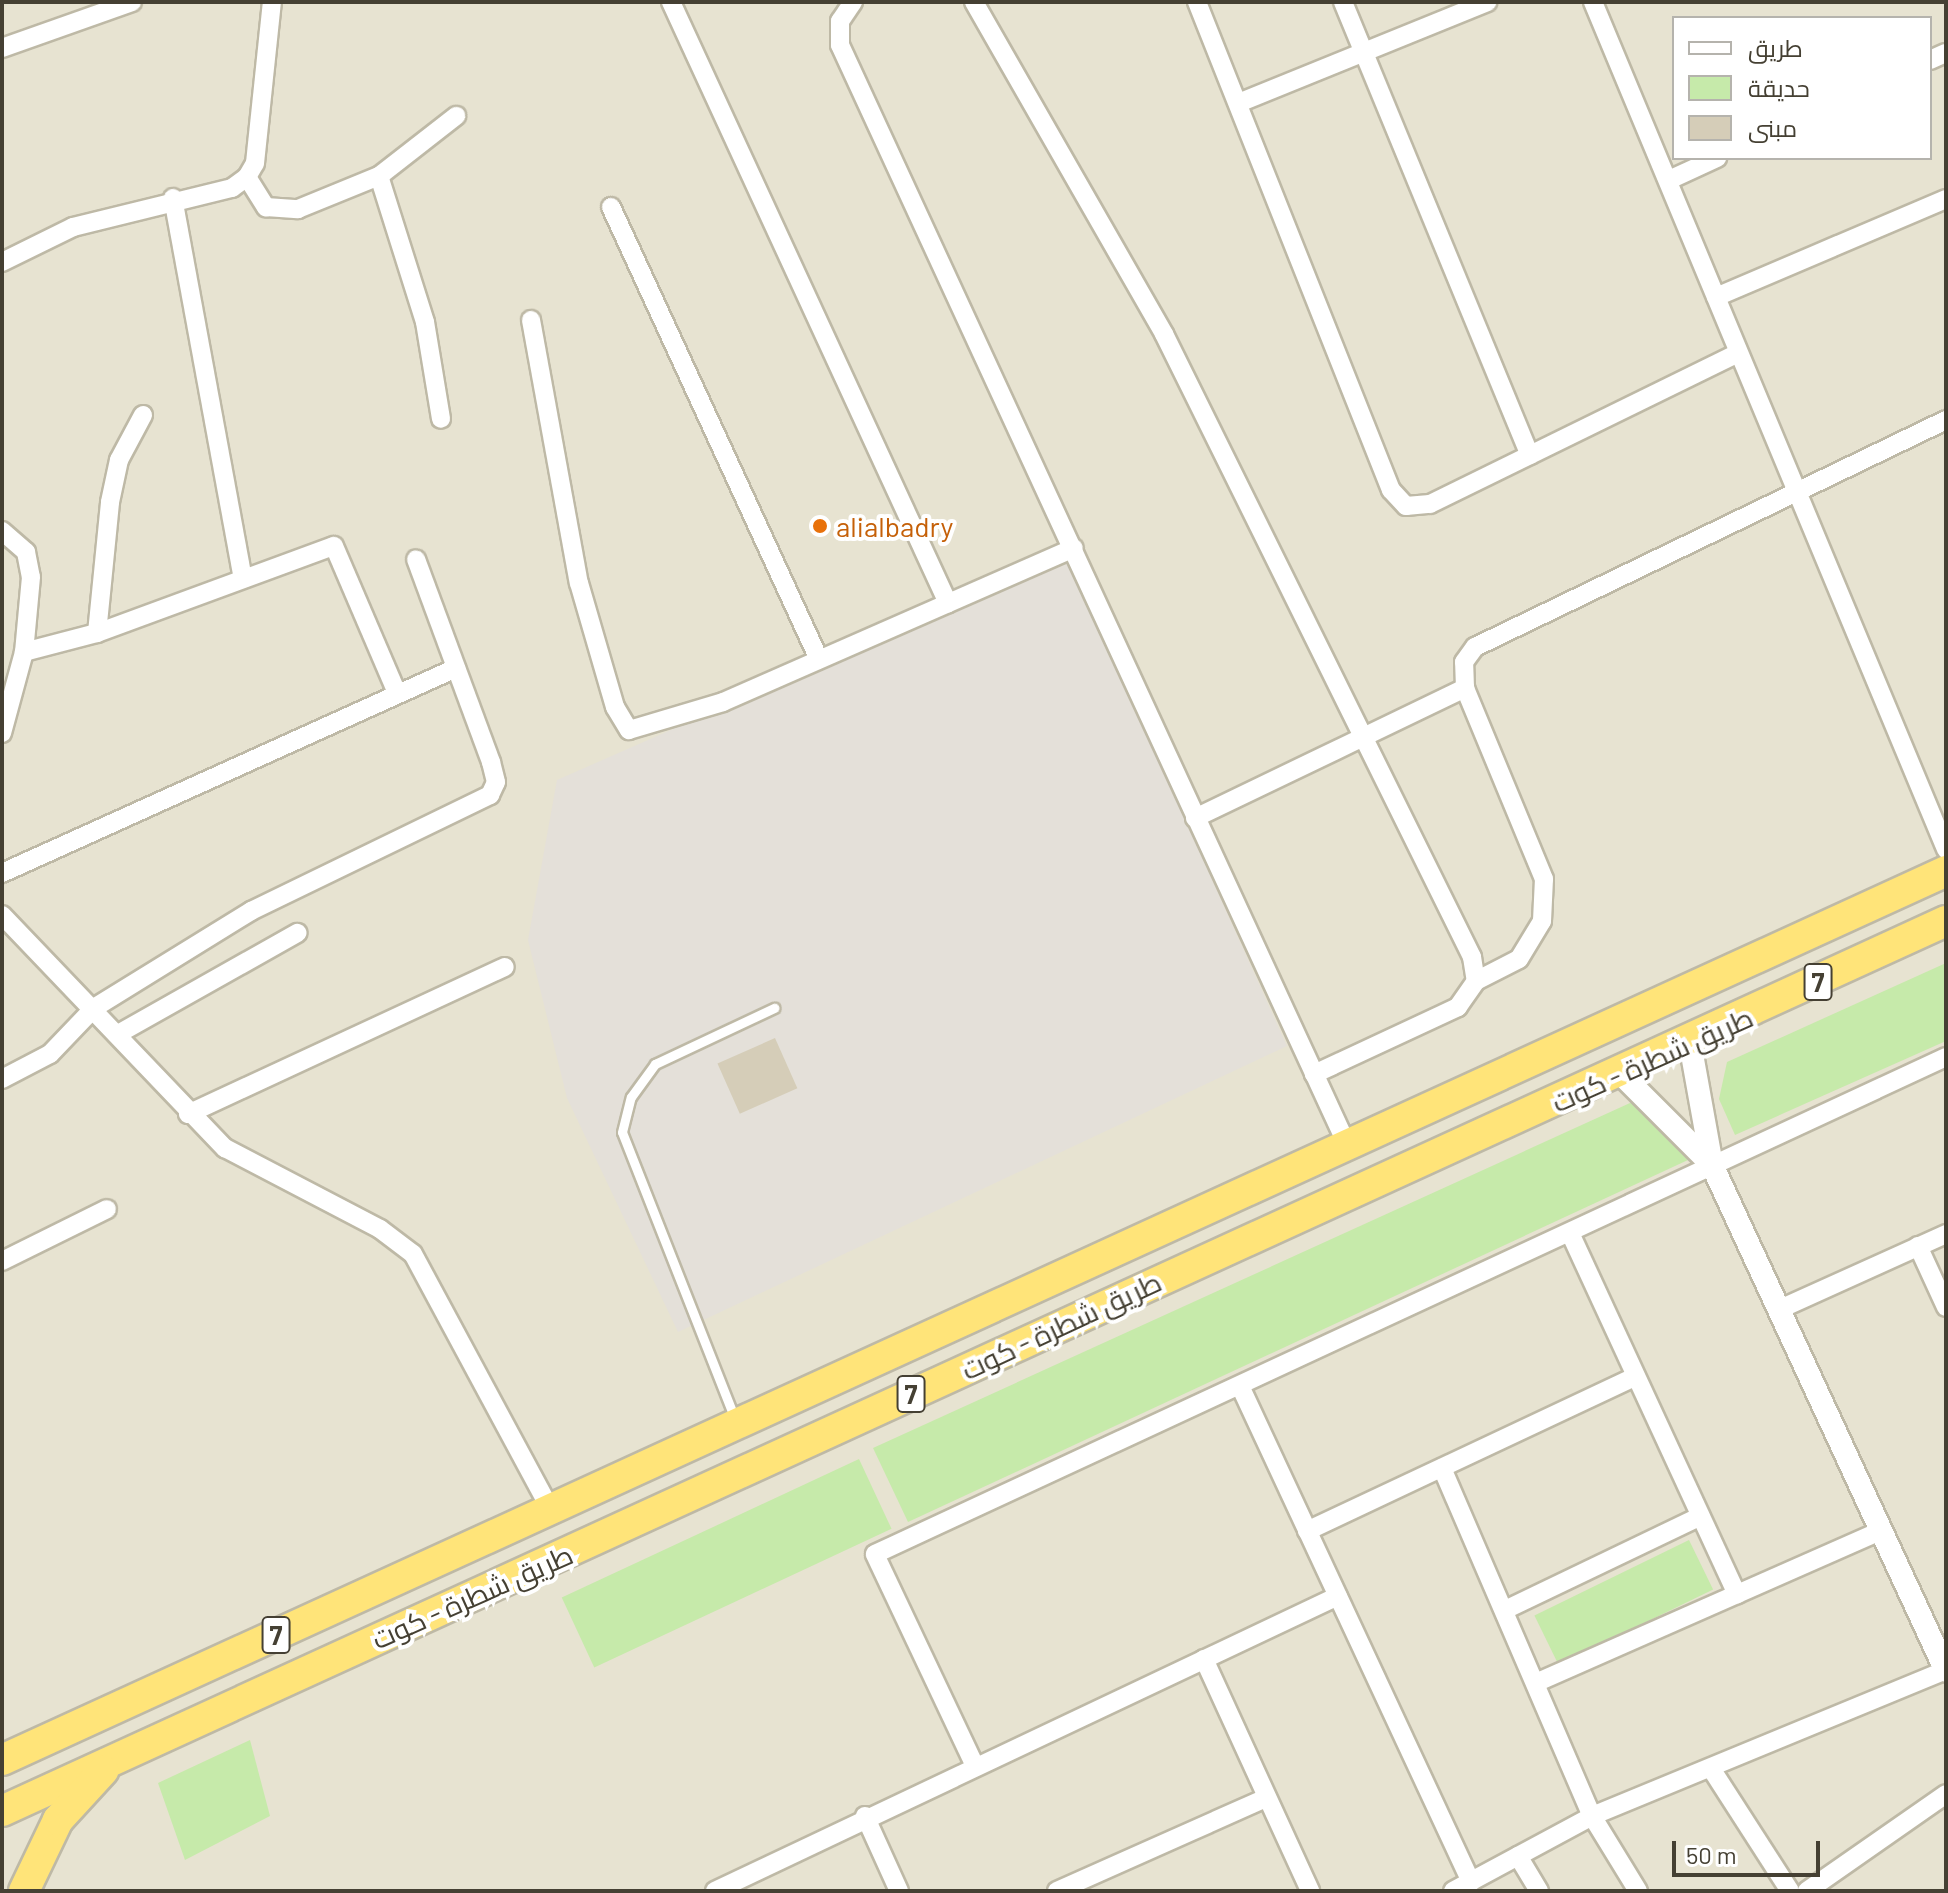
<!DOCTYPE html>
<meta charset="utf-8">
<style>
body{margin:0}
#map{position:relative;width:1948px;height:1893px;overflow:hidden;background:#f3f0e3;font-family:Barlow,Cairo,sans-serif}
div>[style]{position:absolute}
.residential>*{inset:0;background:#e7e3d1}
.industrial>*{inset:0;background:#e4e0d9}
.green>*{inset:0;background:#c6eaaa;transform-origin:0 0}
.building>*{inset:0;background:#d5cdb8;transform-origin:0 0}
.roads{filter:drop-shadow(2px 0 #beb9a6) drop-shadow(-2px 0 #beb9a6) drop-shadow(0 2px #beb9a6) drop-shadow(0 -2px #beb9a6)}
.service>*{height:9px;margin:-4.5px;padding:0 4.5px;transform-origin:4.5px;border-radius:4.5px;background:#fff}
.minor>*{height:18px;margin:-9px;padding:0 9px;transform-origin:9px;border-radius:9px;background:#fff}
.tertiary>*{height:22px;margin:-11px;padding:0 11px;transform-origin:11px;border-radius:11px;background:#fff}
.trunk>*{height:30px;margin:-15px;padding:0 15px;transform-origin:15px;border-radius:15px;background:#ffe479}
.dots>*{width:22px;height:22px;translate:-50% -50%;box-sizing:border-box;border:4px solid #fff;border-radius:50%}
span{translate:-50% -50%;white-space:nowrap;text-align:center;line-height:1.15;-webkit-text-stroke:8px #fff;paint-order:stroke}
.shield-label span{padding:2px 6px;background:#fff;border:2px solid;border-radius:6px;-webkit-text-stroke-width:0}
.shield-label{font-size:26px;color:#454033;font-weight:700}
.food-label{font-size:28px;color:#c56008}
.left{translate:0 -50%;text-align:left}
.street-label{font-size:28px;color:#454033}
.frame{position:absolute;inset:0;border:4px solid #454033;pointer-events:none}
.legend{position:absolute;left:1672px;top:16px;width:260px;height:144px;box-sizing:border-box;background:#fff;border:2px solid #b5b3ad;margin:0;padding:10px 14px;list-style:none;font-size:24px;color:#454033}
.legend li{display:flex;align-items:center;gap:16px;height:40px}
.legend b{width:40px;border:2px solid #b5b3ad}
.scale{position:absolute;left:1672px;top:1841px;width:148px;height:36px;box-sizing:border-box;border:4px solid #454033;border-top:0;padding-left:10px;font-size:24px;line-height:28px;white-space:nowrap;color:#454033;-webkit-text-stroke:6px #fff;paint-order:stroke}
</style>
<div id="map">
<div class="residential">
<i style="clip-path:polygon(evenodd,2px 2px,1946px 2px,1946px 1891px,2px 1891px,2px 2px,1674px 18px,1930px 18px,1930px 158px,1674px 158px,1674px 18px)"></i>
</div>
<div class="industrial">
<i style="clip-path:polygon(1066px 556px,1287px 1046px,678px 1332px,567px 1098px,528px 940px,557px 780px)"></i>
</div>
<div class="green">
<i style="clip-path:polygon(1946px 963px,1946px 1041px,1735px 1135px,1719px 1099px,1727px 1062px)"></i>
<i style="clip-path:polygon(1630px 1103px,1646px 1105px,1688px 1160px,908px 1522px,873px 1448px)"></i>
<i style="left:859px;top:1459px;width:77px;height:328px;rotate:65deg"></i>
<i style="left:1689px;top:1540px;width:55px;height:172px;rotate:64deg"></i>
<i style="clip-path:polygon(250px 1740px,270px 1816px,185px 1860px,158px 1783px)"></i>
</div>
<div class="building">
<i style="left:775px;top:1038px;width:55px;height:63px;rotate:66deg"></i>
</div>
<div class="roads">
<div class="service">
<i style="left:735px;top:1419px;width:308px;rotate:-111.5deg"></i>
<i style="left:622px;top:1132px;width:36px;rotate:-76deg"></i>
<i style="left:631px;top:1097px;width:41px;rotate:-54deg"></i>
<i style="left:655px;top:1064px;width:132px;rotate:-25.2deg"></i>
</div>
<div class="minor">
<i style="left:671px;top:2px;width:662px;rotate:65.26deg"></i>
<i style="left:853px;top:2px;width:23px;rotate:124deg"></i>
<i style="left:840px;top:21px;width:24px;rotate:90deg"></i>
<i style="left:840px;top:45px;width:1211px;rotate:65.25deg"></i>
<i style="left:974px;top:2px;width:383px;rotate:60.2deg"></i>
<i style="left:1164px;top:334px;width:695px;rotate:63.69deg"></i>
<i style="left:1472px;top:957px;width:24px;rotate:81deg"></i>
<i style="left:1476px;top:981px;width:32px;rotate:125deg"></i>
<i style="left:1458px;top:1007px;width:159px;rotate:155deg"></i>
<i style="left:1197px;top:2px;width:525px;rotate:68.32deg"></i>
<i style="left:1391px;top:490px;width:22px;rotate:47deg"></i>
<i style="left:1406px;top:506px;width:24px;rotate:-5deg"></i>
<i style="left:1430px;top:504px;width:343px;rotate:-26.1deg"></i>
<i style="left:1343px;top:2px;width:490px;rotate:67.6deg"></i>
<i style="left:1593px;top:2px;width:918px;rotate:67.38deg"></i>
<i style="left:2px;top:48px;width:138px;rotate:-19.5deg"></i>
<i style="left:1930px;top:60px;width:17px;rotate:-24deg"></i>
<i style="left:1241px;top:102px;width:266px;rotate:-22.1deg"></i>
<i style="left:379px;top:176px;width:153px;rotate:72.5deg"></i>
<i style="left:425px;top:322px;width:98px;rotate:80.6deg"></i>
<i style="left:247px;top:177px;width:36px;rotate:58deg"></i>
<i style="left:266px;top:207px;width:32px;rotate:4deg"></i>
<i style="left:298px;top:209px;width:87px;rotate:-22.2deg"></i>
<i style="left:379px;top:176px;width:98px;rotate:-37.9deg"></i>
<i style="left:1669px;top:180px;width:53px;rotate:-24.6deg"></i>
<i style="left:173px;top:198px;width:387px;rotate:79.6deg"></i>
<i style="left:611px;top:207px;width:498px;rotate:65.3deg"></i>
<i style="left:2px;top:262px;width:79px;rotate:-26.2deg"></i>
<i style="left:73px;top:227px;width:164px;rotate:-13.8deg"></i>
<i style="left:232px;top:188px;width:19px;rotate:-36deg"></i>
<i style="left:247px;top:177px;width:16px;rotate:-60deg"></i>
<i style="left:255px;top:163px;width:162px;rotate:-84deg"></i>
<i style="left:1716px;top:297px;width:250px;rotate:-23.1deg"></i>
<i style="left:531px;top:320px;width:267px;rotate:79.7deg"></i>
<i style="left:579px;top:583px;width:129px;rotate:73.8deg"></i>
<i style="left:615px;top:707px;width:27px;rotate:59deg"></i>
<i style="left:629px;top:730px;width:98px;rotate:-16.6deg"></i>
<i style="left:723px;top:702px;width:383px;rotate:-23.7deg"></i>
<i style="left:2px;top:531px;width:32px;rotate:41deg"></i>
<i style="left:26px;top:552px;width:25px;rotate:79deg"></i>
<i style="left:31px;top:577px;width:75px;rotate:95.3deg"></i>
<i style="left:24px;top:652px;width:84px;rotate:105.2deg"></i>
<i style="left:97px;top:633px;width:132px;rotate:-84.3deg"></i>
<i style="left:110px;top:502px;width:43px;rotate:-77.9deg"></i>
<i style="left:119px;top:460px;width:51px;rotate:-61.9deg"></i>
<i style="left:24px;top:652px;width:75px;rotate:-14.6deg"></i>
<i style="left:97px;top:633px;width:252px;rotate:-20.2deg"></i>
<i style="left:334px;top:546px;width:158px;rotate:66.8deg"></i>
<i style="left:1195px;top:818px;width:300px;rotate:-25.7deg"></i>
<i style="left:2px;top:873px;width:498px;rotate:-24.3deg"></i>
<i style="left:2px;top:915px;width:323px;rotate:46.3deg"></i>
<i style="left:225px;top:1148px;width:175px;rotate:27.6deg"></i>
<i style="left:380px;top:1229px;width:41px;rotate:37.1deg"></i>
<i style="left:413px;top:1254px;width:291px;rotate:61.7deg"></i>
<i style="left:1476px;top:981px;width:48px;rotate:-27.1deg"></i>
<i style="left:1519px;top:959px;width:44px;rotate:-58.8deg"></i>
<i style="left:1542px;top:921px;width:42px;rotate:-87.3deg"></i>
<i style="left:1544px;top:879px;width:207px;rotate:-112.5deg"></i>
<i style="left:1465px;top:688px;width:26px;rotate:-92deg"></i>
<i style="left:1464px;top:662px;width:19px;rotate:-54deg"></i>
<i style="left:1475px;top:647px;width:523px;rotate:-25.73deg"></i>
<i style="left:118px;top:1034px;width:206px;rotate:-29.4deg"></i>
<i style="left:2px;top:1079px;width:54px;rotate:-27.5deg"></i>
<i style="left:50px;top:1054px;width:64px;rotate:-46.3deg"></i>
<i style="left:94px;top:1008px;width:185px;rotate:-31.7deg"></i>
<i style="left:251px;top:911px;width:266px;rotate:-25.9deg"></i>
<i style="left:490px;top:795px;width:14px;rotate:-65deg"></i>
<i style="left:496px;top:782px;width:21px;rotate:-104deg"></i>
<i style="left:491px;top:762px;width:216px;rotate:-110.3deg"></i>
<i style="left:188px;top:1114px;width:349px;rotate:-24.9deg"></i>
<i style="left:1570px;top:1233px;width:398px;rotate:65.2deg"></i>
<i style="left:1918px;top:1246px;width:67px;rotate:65.3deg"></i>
<i style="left:2px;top:1261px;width:117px;rotate:-26.3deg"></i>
<i style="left:1780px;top:1309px;width:182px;rotate:-24.3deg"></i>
<i style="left:1241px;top:1388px;width:545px;rotate:65.03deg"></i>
<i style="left:1442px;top:1468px;width:379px;rotate:66.7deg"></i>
<i style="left:1592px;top:1816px;width:88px;rotate:58.5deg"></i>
<i style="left:1307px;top:1531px;width:361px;rotate:-25.2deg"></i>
<i style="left:1507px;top:1609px;width:213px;rotate:-25.6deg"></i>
<i style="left:1204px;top:1659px;width:255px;rotate:65.4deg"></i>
<i style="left:1540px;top:1681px;width:374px;rotate:-23.8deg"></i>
<i style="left:975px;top:1766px;width:234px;rotate:-115.3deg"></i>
<i style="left:875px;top:1554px;width:1181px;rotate:-24.89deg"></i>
<i style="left:1712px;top:1770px;width:144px;rotate:57.2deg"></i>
<i style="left:865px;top:1816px;width:82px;rotate:65.6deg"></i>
<i style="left:1518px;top:1856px;width:41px;rotate:59deg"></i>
<i style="left:715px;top:1891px;width:689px;rotate:-25.34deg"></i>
<i style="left:1057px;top:1891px;width:229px;rotate:-24deg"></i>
<i style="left:1453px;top:1891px;width:158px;rotate:-28.3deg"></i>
<i style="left:1592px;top:1816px;width:383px;rotate:-22.4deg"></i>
<i style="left:1807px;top:1891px;width:169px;rotate:-34.9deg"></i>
</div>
<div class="tertiary">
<i style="left:1690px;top:1043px;width:124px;rotate:79.8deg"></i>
<i style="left:1712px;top:1165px;width:557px;rotate:65.18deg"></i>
<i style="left:1621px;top:1074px;width:129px;rotate:45deg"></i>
</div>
<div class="trunk">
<i style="left:2px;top:1760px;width:2138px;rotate:-24.57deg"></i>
<i style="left:2px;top:1811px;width:2138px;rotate:-24.6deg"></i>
<i style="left:24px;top:1891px;width:79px;rotate:-64.4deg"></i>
<i style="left:58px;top:1820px;width:67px;rotate:-47.4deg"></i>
</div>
</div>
<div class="dots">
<i style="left:820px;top:526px;background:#e8710a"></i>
</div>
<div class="shield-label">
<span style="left:1818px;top:982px">7</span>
<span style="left:911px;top:1394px">7</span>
<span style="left:276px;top:1635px">7</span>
</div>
<div class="food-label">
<span class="left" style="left:836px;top:526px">alialbadry</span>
</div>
<div class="street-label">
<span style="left:1652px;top:1059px;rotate:-24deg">طريق شطرة - كوت</span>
<span style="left:1061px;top:1325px;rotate:-25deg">طريق شطرة - كوت</span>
<span style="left:472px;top:1596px;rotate:-24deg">طريق شطرة - كوت</span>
</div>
<div class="frame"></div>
<ul class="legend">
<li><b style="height:10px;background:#fff"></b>طريق</li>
<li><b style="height:22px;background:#c6eaaa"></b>حديقة</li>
<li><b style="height:22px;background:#d5cdb8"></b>مبنى</li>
</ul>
<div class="scale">50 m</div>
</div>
